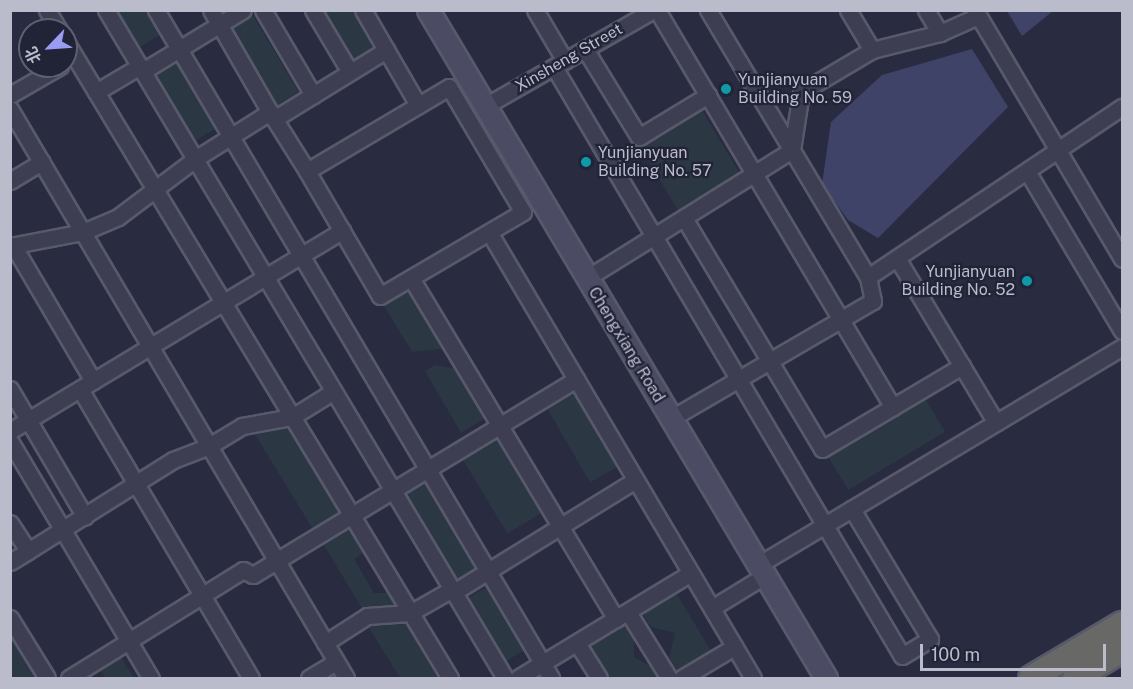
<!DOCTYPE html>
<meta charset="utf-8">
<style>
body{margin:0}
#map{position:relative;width:1133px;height:689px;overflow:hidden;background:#292b41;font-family:"Public Sans","Noto Sans SC",sans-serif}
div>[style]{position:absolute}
.green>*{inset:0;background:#2b3742;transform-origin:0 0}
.water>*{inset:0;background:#404368}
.roads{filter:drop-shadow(2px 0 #58596b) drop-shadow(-2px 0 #58596b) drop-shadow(0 2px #58596b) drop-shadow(0 -2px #58596b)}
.minor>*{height:15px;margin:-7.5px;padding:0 7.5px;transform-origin:7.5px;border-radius:7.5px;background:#3d3e51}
.secondary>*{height:21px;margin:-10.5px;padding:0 10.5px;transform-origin:10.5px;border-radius:10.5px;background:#4b4c63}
.trunk>*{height:24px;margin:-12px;padding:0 12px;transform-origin:12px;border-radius:12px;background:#686866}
.dots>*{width:16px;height:16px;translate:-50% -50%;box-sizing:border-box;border:3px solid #212336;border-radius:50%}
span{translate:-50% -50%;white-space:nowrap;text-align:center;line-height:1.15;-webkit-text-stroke:4.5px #212336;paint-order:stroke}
.street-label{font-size:16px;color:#babbcb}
.poi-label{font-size:16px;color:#babbcb}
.left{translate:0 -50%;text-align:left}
.right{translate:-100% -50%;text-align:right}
.frame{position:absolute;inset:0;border:12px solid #babbcb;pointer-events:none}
.north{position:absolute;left:18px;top:18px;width:60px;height:60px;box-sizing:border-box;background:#212336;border:2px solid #5e6072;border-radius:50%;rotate:245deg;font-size:16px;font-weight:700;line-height:24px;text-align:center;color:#babbcb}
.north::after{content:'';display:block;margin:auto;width:21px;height:27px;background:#999df1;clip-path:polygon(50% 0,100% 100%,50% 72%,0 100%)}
.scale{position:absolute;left:920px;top:644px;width:186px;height:27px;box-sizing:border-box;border:3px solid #babbcb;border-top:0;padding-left:8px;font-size:18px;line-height:21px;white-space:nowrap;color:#babbcb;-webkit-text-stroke:4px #212336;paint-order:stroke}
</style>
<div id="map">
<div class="green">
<i style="clip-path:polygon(113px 11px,150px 11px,164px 33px,136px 49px)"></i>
<i style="clip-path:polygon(320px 11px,353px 11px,374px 47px,350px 62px)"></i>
<i style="left:252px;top:14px;width:91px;height:28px;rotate:59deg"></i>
<i style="left:178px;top:59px;width:79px;height:32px;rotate:59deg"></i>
<i style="left:700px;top:107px;width:78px;height:72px;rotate:59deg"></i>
<i style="clip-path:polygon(411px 287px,448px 348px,412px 352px,383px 304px)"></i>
<i style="clip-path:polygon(435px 365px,459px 369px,487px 417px,461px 433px,425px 371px)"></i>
<i style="left:577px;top:392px;width:85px;height:34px;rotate:60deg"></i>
<i style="left:923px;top:395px;width:43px;height:113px;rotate:59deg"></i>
<i style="clip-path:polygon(293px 426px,345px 512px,314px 531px,253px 431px)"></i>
<i style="left:496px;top:439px;width:87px;height:39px;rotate:59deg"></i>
<i style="left:422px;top:478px;width:106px;height:26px;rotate:59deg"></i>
<i style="clip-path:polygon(349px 522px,366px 551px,354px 559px,374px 593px,390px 593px,399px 607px,363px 610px,320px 539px)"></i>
<i style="left:490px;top:585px;width:74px;height:29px;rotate:60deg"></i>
<i style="clip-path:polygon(677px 594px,711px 651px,677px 671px,669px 658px,675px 633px,651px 627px,643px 614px)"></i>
<i style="clip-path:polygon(410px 621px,445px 678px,400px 678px,368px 626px)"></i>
<i style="clip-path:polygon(624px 623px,634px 640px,634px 657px,652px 667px,659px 678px,608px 678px,588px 645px)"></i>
<i style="clip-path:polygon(11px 633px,38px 678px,11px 678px)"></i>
<i style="clip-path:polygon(119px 654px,134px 678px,105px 678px,98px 667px)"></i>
</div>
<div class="water">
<i style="clip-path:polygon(1007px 11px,1053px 11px,1022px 36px)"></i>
<i style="clip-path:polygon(972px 49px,1008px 107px,878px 238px,848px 220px,822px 184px,831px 122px,882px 75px)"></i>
</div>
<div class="roads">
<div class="minor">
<i style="left:47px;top:10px;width:23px;rotate:59deg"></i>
<i style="left:106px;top:10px;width:778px;rotate:59.15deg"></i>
<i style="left:156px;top:10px;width:776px;rotate:59.4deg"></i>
<i style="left:211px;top:10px;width:118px;rotate:60deg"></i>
<i style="left:263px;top:10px;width:99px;rotate:59.5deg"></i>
<i style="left:313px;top:10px;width:72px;rotate:59.2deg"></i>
<i style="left:363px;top:10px;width:110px;rotate:59.9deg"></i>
<i style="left:535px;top:10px;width:59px;rotate:59.5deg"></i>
<i style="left:657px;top:10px;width:462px;rotate:59.3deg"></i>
<i style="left:708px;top:10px;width:311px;rotate:59.1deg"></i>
<i style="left:848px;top:10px;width:47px;rotate:59deg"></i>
<i style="left:926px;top:10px;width:27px;rotate:59deg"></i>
<i style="left:975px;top:10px;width:289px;rotate:59.4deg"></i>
<i style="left:66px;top:42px;width:743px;rotate:58.88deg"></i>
<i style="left:585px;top:49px;width:103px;rotate:58.5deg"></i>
<i style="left:639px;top:137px;width:81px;rotate:-31.3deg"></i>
<i style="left:554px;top:67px;width:684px;rotate:59.42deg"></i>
<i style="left:902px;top:656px;width:33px;rotate:-31deg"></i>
<i style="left:930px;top:639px;width:152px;rotate:-121deg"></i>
<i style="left:143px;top:71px;width:117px;rotate:-31.4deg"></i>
<i style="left:449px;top:87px;width:145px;rotate:59.4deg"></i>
<i style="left:523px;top:212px;width:166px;rotate:149.6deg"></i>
<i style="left:380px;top:296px;width:145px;rotate:-120.3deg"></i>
<i style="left:307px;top:171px;width:165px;rotate:-30.6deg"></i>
<i style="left:96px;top:92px;width:51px;rotate:-30.6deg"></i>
<i style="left:10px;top:95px;width:58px;rotate:-30.1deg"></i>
<i style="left:485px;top:106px;width:193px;rotate:-29.7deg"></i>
<i style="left:10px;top:109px;width:661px;rotate:59.44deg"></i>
<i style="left:274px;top:119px;width:132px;rotate:-31.6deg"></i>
<i style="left:1027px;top:171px;width:186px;rotate:59.3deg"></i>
<i style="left:10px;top:181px;width:37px;rotate:-31deg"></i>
<i style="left:684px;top:218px;width:269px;rotate:59.1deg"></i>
<i style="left:822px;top:449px;width:163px;rotate:-30.7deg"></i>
<i style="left:489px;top:232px;width:518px;rotate:59.38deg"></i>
<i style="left:13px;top:245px;width:158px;rotate:59.5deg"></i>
<i style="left:10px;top:246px;width:74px;rotate:-10.9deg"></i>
<i style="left:83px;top:232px;width:38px;rotate:-23deg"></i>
<i style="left:118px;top:217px;width:96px;rotate:-37deg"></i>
<i style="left:195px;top:159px;width:89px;rotate:-32.1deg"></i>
<i style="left:270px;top:112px;width:70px;rotate:57.9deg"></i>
<i style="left:897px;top:258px;width:192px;rotate:59deg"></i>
<i style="left:411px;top:278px;width:398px;rotate:59deg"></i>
<i style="left:587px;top:278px;width:242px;rotate:-32deg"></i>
<i style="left:792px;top:150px;width:59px;rotate:-81.2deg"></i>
<i style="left:801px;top:92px;width:82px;rotate:-30.6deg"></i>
<i style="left:872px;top:50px;width:70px;rotate:-14deg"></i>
<i style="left:940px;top:33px;width:42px;rotate:-24.1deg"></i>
<i style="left:10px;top:389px;width:148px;rotate:59.6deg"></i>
<i style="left:80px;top:389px;width:336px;rotate:59.4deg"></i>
<i style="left:670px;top:419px;width:235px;rotate:-30.2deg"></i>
<i style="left:873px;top:301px;width:25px;rotate:-102deg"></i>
<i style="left:868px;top:277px;width:306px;rotate:-33.8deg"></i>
<i style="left:10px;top:431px;width:388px;rotate:-31.1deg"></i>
<i style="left:10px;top:441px;width:276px;rotate:59.3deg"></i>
<i style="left:10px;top:523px;width:33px;rotate:57deg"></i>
<i style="left:28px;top:551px;width:171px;rotate:-32.1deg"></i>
<i style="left:173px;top:460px;width:39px;rotate:-21deg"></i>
<i style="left:209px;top:446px;width:39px;rotate:-31deg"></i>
<i style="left:242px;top:426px;width:51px;rotate:-10.2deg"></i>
<i style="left:292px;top:417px;width:49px;rotate:-31.8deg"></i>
<i style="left:10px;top:562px;width:21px;rotate:-31deg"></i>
<i style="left:758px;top:565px;width:424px;rotate:-30.9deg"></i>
<i style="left:454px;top:592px;width:213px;rotate:-31.7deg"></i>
<i style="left:712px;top:608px;width:61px;rotate:-31.6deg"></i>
<i style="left:628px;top:612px;width:78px;rotate:58.2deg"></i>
<i style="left:10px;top:618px;width:70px;rotate:58.3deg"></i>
<i style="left:325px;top:643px;width:50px;rotate:-32.7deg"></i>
<i style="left:367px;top:616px;width:43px;rotate:-4deg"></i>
<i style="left:410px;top:613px;width:48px;rotate:-29.7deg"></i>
<i style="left:577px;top:643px;width:41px;rotate:57.8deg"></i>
<i style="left:69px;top:678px;width:205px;rotate:-31.8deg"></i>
<i style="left:243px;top:570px;width:11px;rotate:27deg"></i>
<i style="left:253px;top:575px;width:378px;rotate:-31.2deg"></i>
<i style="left:309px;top:678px;width:31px;rotate:-31deg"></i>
<i style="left:518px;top:678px;width:202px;rotate:-31.3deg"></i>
<i style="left:682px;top:678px;width:61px;rotate:-30.8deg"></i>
</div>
<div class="secondary">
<i style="left:428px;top:10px;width:778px;rotate:59.21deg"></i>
</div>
<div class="trunk">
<i style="left:1031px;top:678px;width:106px;rotate:-30.7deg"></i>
<i style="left:1075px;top:678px;width:55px;rotate:-30.8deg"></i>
</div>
</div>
<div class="dots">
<i style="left:726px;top:89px;background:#0f9aa8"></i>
<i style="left:586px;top:162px;background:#0f9aa8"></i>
<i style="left:1027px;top:281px;background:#0f9aa8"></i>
</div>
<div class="street-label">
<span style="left:569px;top:58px;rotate:-30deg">Xinsheng Street</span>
<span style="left:626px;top:345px;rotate:59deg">Chengxiang Road</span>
</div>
<div class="poi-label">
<span class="left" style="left:738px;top:89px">Yunjianyuan<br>Building No. 59</span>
<span class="left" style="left:598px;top:162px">Yunjianyuan<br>Building No. 57</span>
<span class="right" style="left:1015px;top:281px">Yunjianyuan<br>Building No. 52</span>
</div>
<div class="frame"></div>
<div class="north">北</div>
<div class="scale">100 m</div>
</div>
